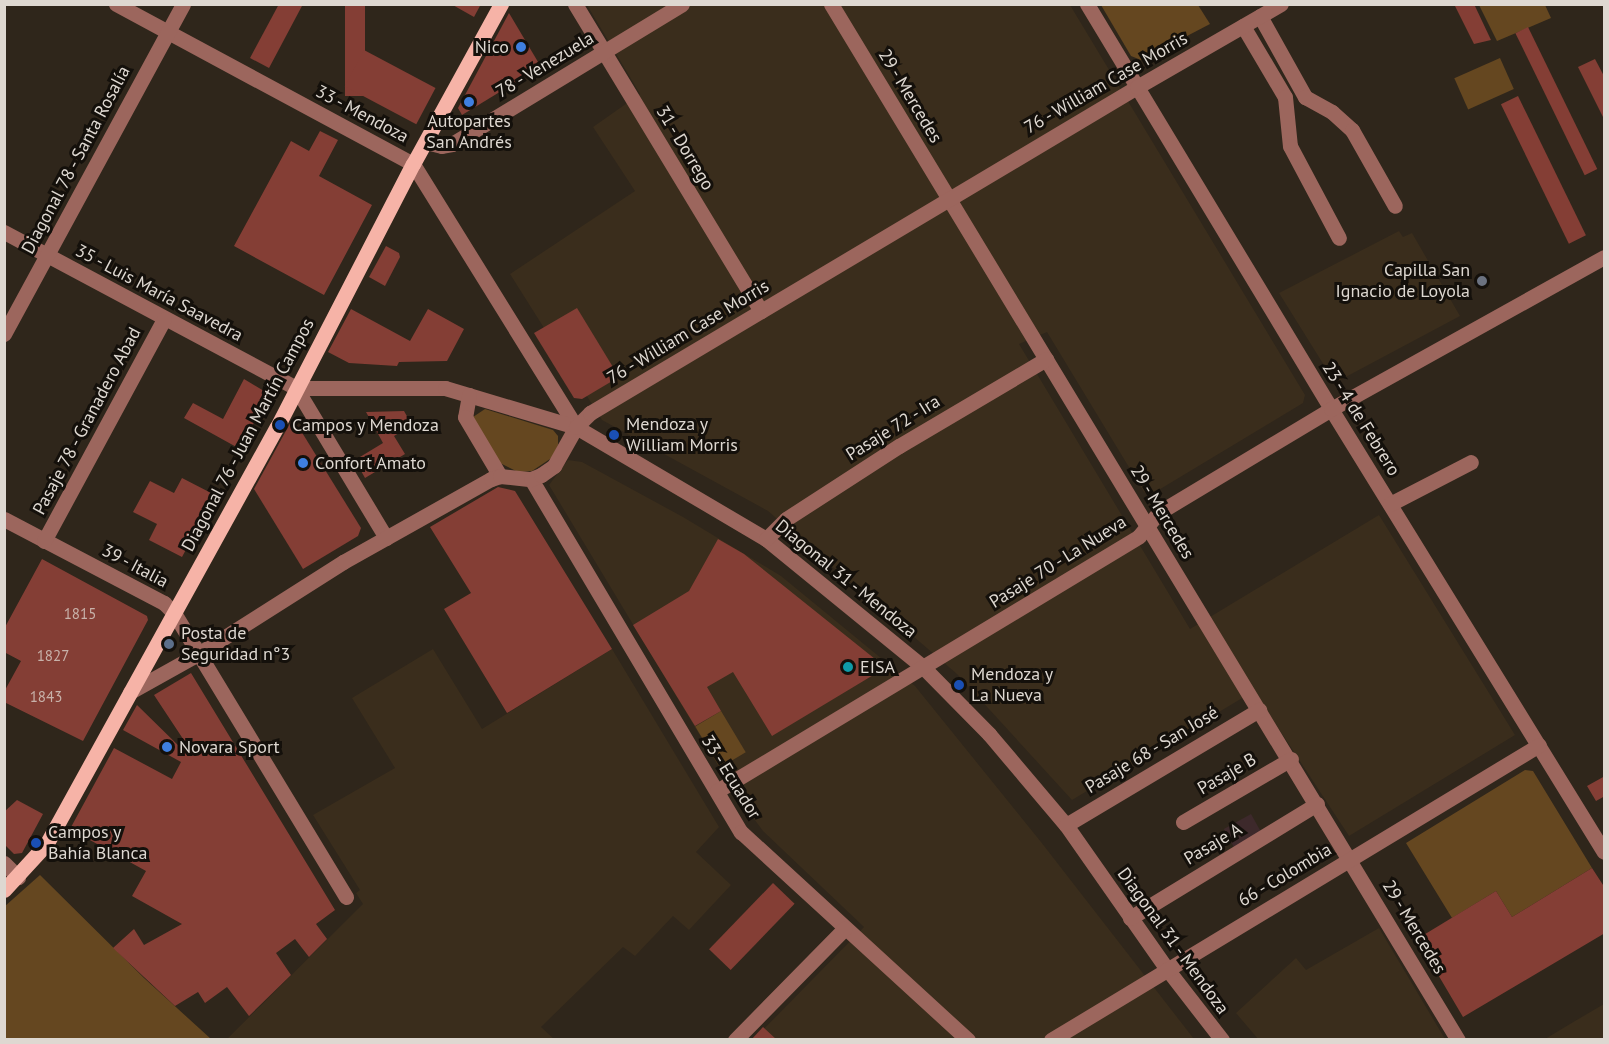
<!DOCTYPE html>
<meta charset="utf-8">
<style>
body{margin:0}
#map{position:relative;width:1609px;height:1044px;overflow:hidden;background:#2f261b;font-family:"PT Sans",sans-serif}
div>[style]{position:absolute}
.built>*{inset:0;background:#3a2d1c}
.medical>*{inset:0;background:#3d292b;transform-origin:0 0}
.green>*{inset:0;background:#654720;transform-origin:0 0}
.building>*{inset:0;background:#843e35;transform-origin:0 0}
.minor>*{height:15px;margin:-7.5px;padding:0 7.5px;transform-origin:7.5px;border-radius:7.5px;background:#9c665d}
.major>*{height:15px;margin:-7.5px;padding:0 7.5px;transform-origin:7.5px;border-radius:7.5px;background:#f6b3a7}
.dots>*{width:16px;height:16px;translate:-50% -50%;box-sizing:border-box;border:3px solid #14100b;border-radius:50%}
span{translate:-50% -50%;white-space:nowrap;text-align:center;line-height:1.15;-webkit-text-stroke:6px #14100b;paint-order:stroke}
.number-label{font-size:15px;color:#c8b2aa}
.number-label span{-webkit-text-stroke-width:0}
.poi-label{font-size:18px;color:#ded8d1}
.right{translate:-100% -50%;text-align:right}
.left{translate:0 -50%;text-align:left}
.street-label{font-size:18px;color:#ded8d1}
.frame{position:absolute;inset:0;border:6px solid #ded8d1;pointer-events:none}
</style>
<div id="map">
<div class="built">
<i style="clip-path:polygon(587px 5px,1070px 5px,1305px 395px,1303px 403px,1152px 494px,1144px 492px,1047px 332px,1019px 344px,1190px 629px,1379px 515px,1515px 735px,1349px 836px,1254px 691px,1072px 800px,957px 674px,768px 511px,602px 420px,510px 274px,635px 191px,593px 127px,640px 94px)"></i>
<i style="clip-path:polygon(1399px 231px,1403px 237px,1412px 233px,1460px 316px,1340px 380px,1332px 378px,1279px 293px)"></i>
<i style="clip-path:polygon(568px 460px,582px 462px,683px 517px,781px 576px,915px 686px,1041px 842px,1194px 1039px,754px 1039px,864px 927px,763px 831px,734px 792px,549px 485px)"></i>
<i style="clip-path:polygon(433px 649px,482px 729px,612px 649px,719px 827px,696px 852px,731px 885px,689px 930px,673px 916px,635px 956px,623px 947px,541px 1027px,554px 1039px,226px 1040px,363px 904px,356px 893px,360px 890px,313px 815px,395px 768px,352px 698px)"></i>
<i style="clip-path:polygon(1379px 928px,1445px 1039px,1258px 1039px,1236px 1013px,1296px 958px,1306px 970px)"></i>
<i style="clip-path:polygon(1604px 1004px,1604px 1039px,1545px 1039px,1575px 1021px)"></i>
</div>
<div class="medical">
<i style="left:1251px;top:814px;width:21px;height:31px;rotate:61deg"></i>
</div>
<div class="green">
<i style="clip-path:polygon(1101px 5px,1198px 5px,1210px 24px,1141px 60px,1131px 56px)"></i>
<i style="clip-path:polygon(1479px 5px,1545px 5px,1551px 18px,1497px 41px)"></i>
<i style="left:1500px;top:58px;width:34px;height:50px;rotate:66deg"></i>
<i style="clip-path:polygon(485px 409px,553px 430px,558px 436px,558px 445px,553px 457px,532px 471px,518px 472px,498px 462px,473px 417px)"></i>
<i style="left:721px;top:711px;width:48px;height:30px;rotate:59deg"></i>
<i style="clip-path:polygon(1525px 770px,1533px 771px,1592px 868px,1512px 917px,1496px 891px,1452px 918px,1406px 843px)"></i>
<i style="clip-path:polygon(40px 875px,144px 978px,211px 1039px,5px 1039px,4px 907px)"></i>
</div>
<div class="building">
<i style="clip-path:polygon(279px 4px,303px 4px,269px 68px,250px 58px)"></i>
<i style="left:345px;top:4px;width:20px;height:92px"></i>
<i style="clip-path:polygon(451px 4px,481px 4px,474px 17px)"></i>
<i style="clip-path:polygon(1454px 4px,1474px 4px,1491px 40px,1474px 44px)"></i>
<i style="clip-path:polygon(509px 13px,541px 67px,462px 115px,458px 108px)"></i>
<i style="left:1528px;top:27px;width:158px;height:14px;rotate:64deg"></i>
<i style="left:364px;top:50px;width:81px;height:41px;rotate:28deg"></i>
<i style="clip-path:polygon(1595px 59px,1605px 78px,1605px 121px,1578px 67px)"></i>
<i style="left:1518px;top:96px;width:155px;height:19px;rotate:64deg"></i>
<i style="clip-path:polygon(320px 131px,338px 140px,319px 176px,372px 205px,324px 295px,234px 246px,291px 141px,309px 151px)"></i>
<i style="clip-path:polygon(386px 246px,399px 253px,400px 257px,385px 286px,369px 277px)"></i>
<i style="clip-path:polygon(577px 308px,619px 377px,582px 399px,574px 398px,534px 333px)"></i>
<i style="clip-path:polygon(351px 309px,410px 341px,428px 309px,464px 329px,447px 361px,399px 362px,397px 366px,349px 363px,328px 352px)"></i>
<i style="clip-path:polygon(244px 379px,269px 394px,240px 449px,184px 418px,193px 403px,223px 419px)"></i>
<i style="clip-path:polygon(404px 411px,412px 425px,394px 436px,405px 454px,365px 478px,355px 460px,383px 443px,366px 412px)"></i>
<i style="clip-path:polygon(293px 418px,361px 528px,358px 536px,303px 569px,254px 489px)"></i>
<i style="clip-path:polygon(182px 478px,215px 495px,182px 557px,149px 540px,157px 524px,133px 512px,150px 481px,174px 493px)"></i>
<i style="clip-path:polygon(498px 487px,515px 491px,612px 649px,507px 713px,444px 609px,471px 593px,430px 527px)"></i>
<i style="clip-path:polygon(718px 539px,744px 554px,880px 663px,880px 671px,772px 736px,733px 672px,707px 687px,721px 711px,695px 726px,633px 625px,689px 591px)"></i>
<i style="clip-path:polygon(42px 559px,147px 616px,148px 620px,83px 741px,4px 702px,4px 692px,21px 661px,4px 652px,4px 629px)"></i>
<i style="clip-path:polygon(191px 673px,335px 910px,316px 924px,327px 939px,309px 957px,295px 939px,276px 953px,291px 975px,249px 1016px,227px 987px,205px 1003px,198px 992px,175px 1006px,113px 948px,134px 929px,144px 945px,182px 924px,132px 896px,146px 871px,70px 829px,114px 748px,172px 779px,181px 762px,123px 730px,137px 705px,187px 754px,191px 751px,154px 695px)"></i>
<i style="clip-path:polygon(1605px 776px,1605px 796px,1596px 801px,1587px 786px)"></i>
<i style="clip-path:polygon(17px 800px,43px 814px,22px 853px,14px 854px,4px 844px,4px 812px)"></i>
<i style="clip-path:polygon(1592px 868px,1605px 888px,1605px 933px,1463px 1017px,1417px 939px,1496px 891px,1512px 917px)"></i>
<i style="left:773px;top:883px;width:30px;height:92px;rotate:44deg"></i>
<i style="clip-path:polygon(763px 1027px,777px 1040px,751px 1040px)"></i>
</div>
<div class="minor">
<i style="left:116px;top:4px;width:337px;rotate:28.3deg"></i>
<i style="left:413px;top:164px;width:309px;rotate:58.2deg"></i>
<i style="left:575px;top:4px;width:359px;rotate:58.8deg"></i>
<i style="left:831px;top:4px;width:1211px;rotate:58.82deg"></i>
<i style="left:1087px;top:4px;width:473px;rotate:58.9deg"></i>
<i style="left:1331px;top:409px;width:520px;rotate:58.36deg"></i>
<i style="left:1260px;top:16px;width:93px;rotate:60.9deg"></i>
<i style="left:1305px;top:97px;width:31px;rotate:29deg"></i>
<i style="left:1332px;top:112px;width:27px;rotate:42deg"></i>
<i style="left:1352px;top:130px;width:87px;rotate:60.5deg"></i>
<i style="left:1243px;top:26px;width:82px;rotate:59.4deg"></i>
<i style="left:1285px;top:97px;width:49px;rotate:84.2deg"></i>
<i style="left:1290px;top:146px;width:104px;rotate:62deg"></i>
<i style="left:426px;top:142px;width:16px;rotate:14deg"></i>
<i style="left:442px;top:146px;width:10px;rotate:-11deg"></i>
<i style="left:452px;top:144px;width:269px;rotate:-31.3deg"></i>
<i style="left:4px;top:232px;width:331px;rotate:28.1deg"></i>
<i style="left:296px;top:388px;width:149px"></i>
<i style="left:445px;top:388px;width:137px;rotate:16.6deg"></i>
<i style="left:576px;top:427px;width:221px;rotate:30.5deg"></i>
<i style="left:766px;top:539px;width:204px;rotate:39.2deg"></i>
<i style="left:924px;top:668px;width:93px;rotate:45.4deg"></i>
<i style="left:989px;top:734px;width:119px;rotate:49.8deg"></i>
<i style="left:1066px;top:825px;width:176px;rotate:55deg"></i>
<i style="left:1167px;top:969px;width:90px;rotate:52.2deg"></i>
<i style="left:4px;top:334px;width:375px;rotate:-61.5deg"></i>
<i style="left:296px;top:388px;width:175px;rotate:59deg"></i>
<i style="left:469px;top:395px;width:22px;rotate:100deg"></i>
<i style="left:465px;top:417px;width:69px;rotate:59.3deg"></i>
<i style="left:531px;top:479px;width:411px;rotate:59.3deg"></i>
<i style="left:741px;top:832px;width:308px;rotate:42.5deg"></i>
<i style="left:1390px;top:504px;width:91px;rotate:-27.4deg"></i>
<i style="left:4px;top:519px;width:181px;rotate:27.7deg"></i>
<i style="left:164px;top:603px;width:14px;rotate:45deg"></i>
<i style="left:174px;top:613px;width:332px;rotate:58.8deg"></i>
<i style="left:766px;top:539px;width:28px;rotate:-45deg"></i>
<i style="left:786px;top:519px;width:135px;rotate:-32.9deg"></i>
<i style="left:899px;top:446px;width:171px;rotate:-30.6deg"></i>
<i style="left:44px;top:541px;width:252px;rotate:-61.6deg"></i>
<i style="left:130px;top:692px;width:78px;rotate:-29.2deg"></i>
<i style="left:198px;top:654px;width:172px;rotate:-32.4deg"></i>
<i style="left:343px;top:562px;width:170px;rotate:-29.3deg"></i>
<i style="left:491px;top:479px;width:9px;rotate:-18deg"></i>
<i style="left:500px;top:476px;width:31px;rotate:6deg"></i>
<i style="left:531px;top:479px;width:11px;rotate:-22deg"></i>
<i style="left:541px;top:475px;width:16px;rotate:-35deg"></i>
<i style="left:554px;top:466px;width:45px;rotate:-60.6deg"></i>
<i style="left:576px;top:427px;width:20px;rotate:-45deg"></i>
<i style="left:590px;top:413px;width:637px;rotate:-30.79deg"></i>
<i style="left:1137px;top:87px;width:166px;rotate:-30deg"></i>
<i style="left:717px;top:791px;width:493px;rotate:-31.1deg"></i>
<i style="left:1139px;top:536px;width:30px;rotate:-50deg"></i>
<i style="left:1158px;top:513px;width:202px;rotate:-31deg"></i>
<i style="left:1331px;top:409px;width:312px;rotate:-29.1deg"></i>
<i style="left:1183px;top:822px;width:125px;rotate:-30.3deg"></i>
<i style="left:1066px;top:825px;width:225px;rotate:-30.8deg"></i>
<i style="left:4px;top:863px;width:20px;rotate:45deg"></i>
<i style="left:1130px;top:918px;width:219px;rotate:-31.4deg"></i>
<i style="left:735px;top:1040px;width:156px;rotate:-45.5deg"></i>
<i style="left:1051px;top:1040px;width:570px;rotate:-31.15deg"></i>
</div>
<div class="major">
<i style="left:4px;top:890px;width:64px;rotate:-47.5deg"></i>
<i style="left:47px;top:843px;width:475px;rotate:-61.1deg"></i>
<i style="left:277px;top:427px;width:296px;rotate:-62.7deg"></i>
<i style="left:413px;top:164px;width:183px;rotate:-61.2deg"></i>
</div>
<div class="dots">
<i style="left:521px;top:47px;background:#3f7fe0"></i>
<i style="left:469px;top:102px;background:#3f7fe0"></i>
<i style="left:1482px;top:281px;background:#6b7280"></i>
<i style="left:280px;top:425px;background:#1a4fb4"></i>
<i style="left:614px;top:435px;background:#1a4fb4"></i>
<i style="left:303px;top:463px;background:#3f7fe0"></i>
<i style="left:169px;top:644px;background:#5c6f8a"></i>
<i style="left:848px;top:667px;background:#0f9aa8"></i>
<i style="left:959px;top:685px;background:#1a4fb4"></i>
<i style="left:167px;top:747px;background:#3f7fe0"></i>
<i style="left:36px;top:843px;background:#1a4fb4"></i>
</div>
<div class="number-label">
<span style="left:80px;top:614px">1815</span>
<span style="left:53px;top:656px">1827</span>
<span style="left:46px;top:697px">1843</span>
</div>
<div class="poi-label">
<span class="right" style="left:509px;top:47px">Nico</span>
<span style="left:469px;top:132px">Autopartes<br>San Andrés</span>
<span class="right" style="left:1470px;top:281px">Capilla San<br>Ignacio de Loyola</span>
<span class="left" style="left:292px;top:425px">Campos y Mendoza</span>
<span class="left" style="left:626px;top:435px">Mendoza y<br>William Morris</span>
<span class="left" style="left:315px;top:463px">Confort Amato</span>
<span class="left" style="left:181px;top:644px">Posta de<br>Seguridad n°3</span>
<span class="left" style="left:860px;top:667px">EISA</span>
<span class="left" style="left:971px;top:685px">Mendoza y<br>La Nueva</span>
<span class="left" style="left:179px;top:747px">Novara Sport</span>
<span class="left" style="left:48px;top:843px">Campos y<br>Bahía Blanca</span>
</div>
<div class="street-label">
<span style="left:545px;top:65px;rotate:-31deg">78 - Venezuela</span>
<span style="left:1106px;top:83px;rotate:-30deg">76 - William Case Morris</span>
<span style="left:910px;top:96px;rotate:59deg">29 - Mercedes</span>
<span style="left:362px;top:114px;rotate:28deg">33 - Mendoza</span>
<span style="left:685px;top:148px;rotate:59deg">31 - Dorrego</span>
<span style="left:76px;top:160px;rotate:-62deg">Diagonal 78 - Santa Rosalía</span>
<span style="left:159px;top:293px;rotate:28deg">35 - Luis María Saavedra</span>
<span style="left:688px;top:332px;rotate:-31deg">76 - William Case Morris</span>
<span style="left:1361px;top:419px;rotate:58deg">23 - 4 de Febrero</span>
<span style="left:87px;top:421px;rotate:-62deg">Pasaje 78 - Granadero Abad</span>
<span style="left:893px;top:428px;rotate:-32deg">Pasaje 72 - Ira</span>
<span style="left:248px;top:435px;rotate:-62deg">Diagonal 76 - Juan Martín Campos</span>
<span style="left:1162px;top:512px;rotate:59deg">29 - Mercedes</span>
<span style="left:1058px;top:562px;rotate:-32deg">Pasaje 70 - La Nueva</span>
<span style="left:135px;top:566px;rotate:28deg">39 - Italia</span>
<span style="left:846px;top:579px;rotate:39deg">Diagonal 31 - Mendoza</span>
<span style="left:1152px;top:750px;rotate:-31deg">Pasaje 68 - San José</span>
<span style="left:1227px;top:774px;rotate:-30deg">Pasaje B</span>
<span style="left:731px;top:777px;rotate:58deg">33 - Ecuador</span>
<span style="left:1213px;top:844px;rotate:-31deg">Pasaje A</span>
<span style="left:1285px;top:875px;rotate:-31deg">66 - Colombia</span>
<span style="left:1414px;top:927px;rotate:59deg">29 - Mercedes</span>
<span style="left:1173px;top:941px;rotate:54deg">Diagonal 31 - Mendoza</span>
</div>
<div class="frame"></div>
</div>
